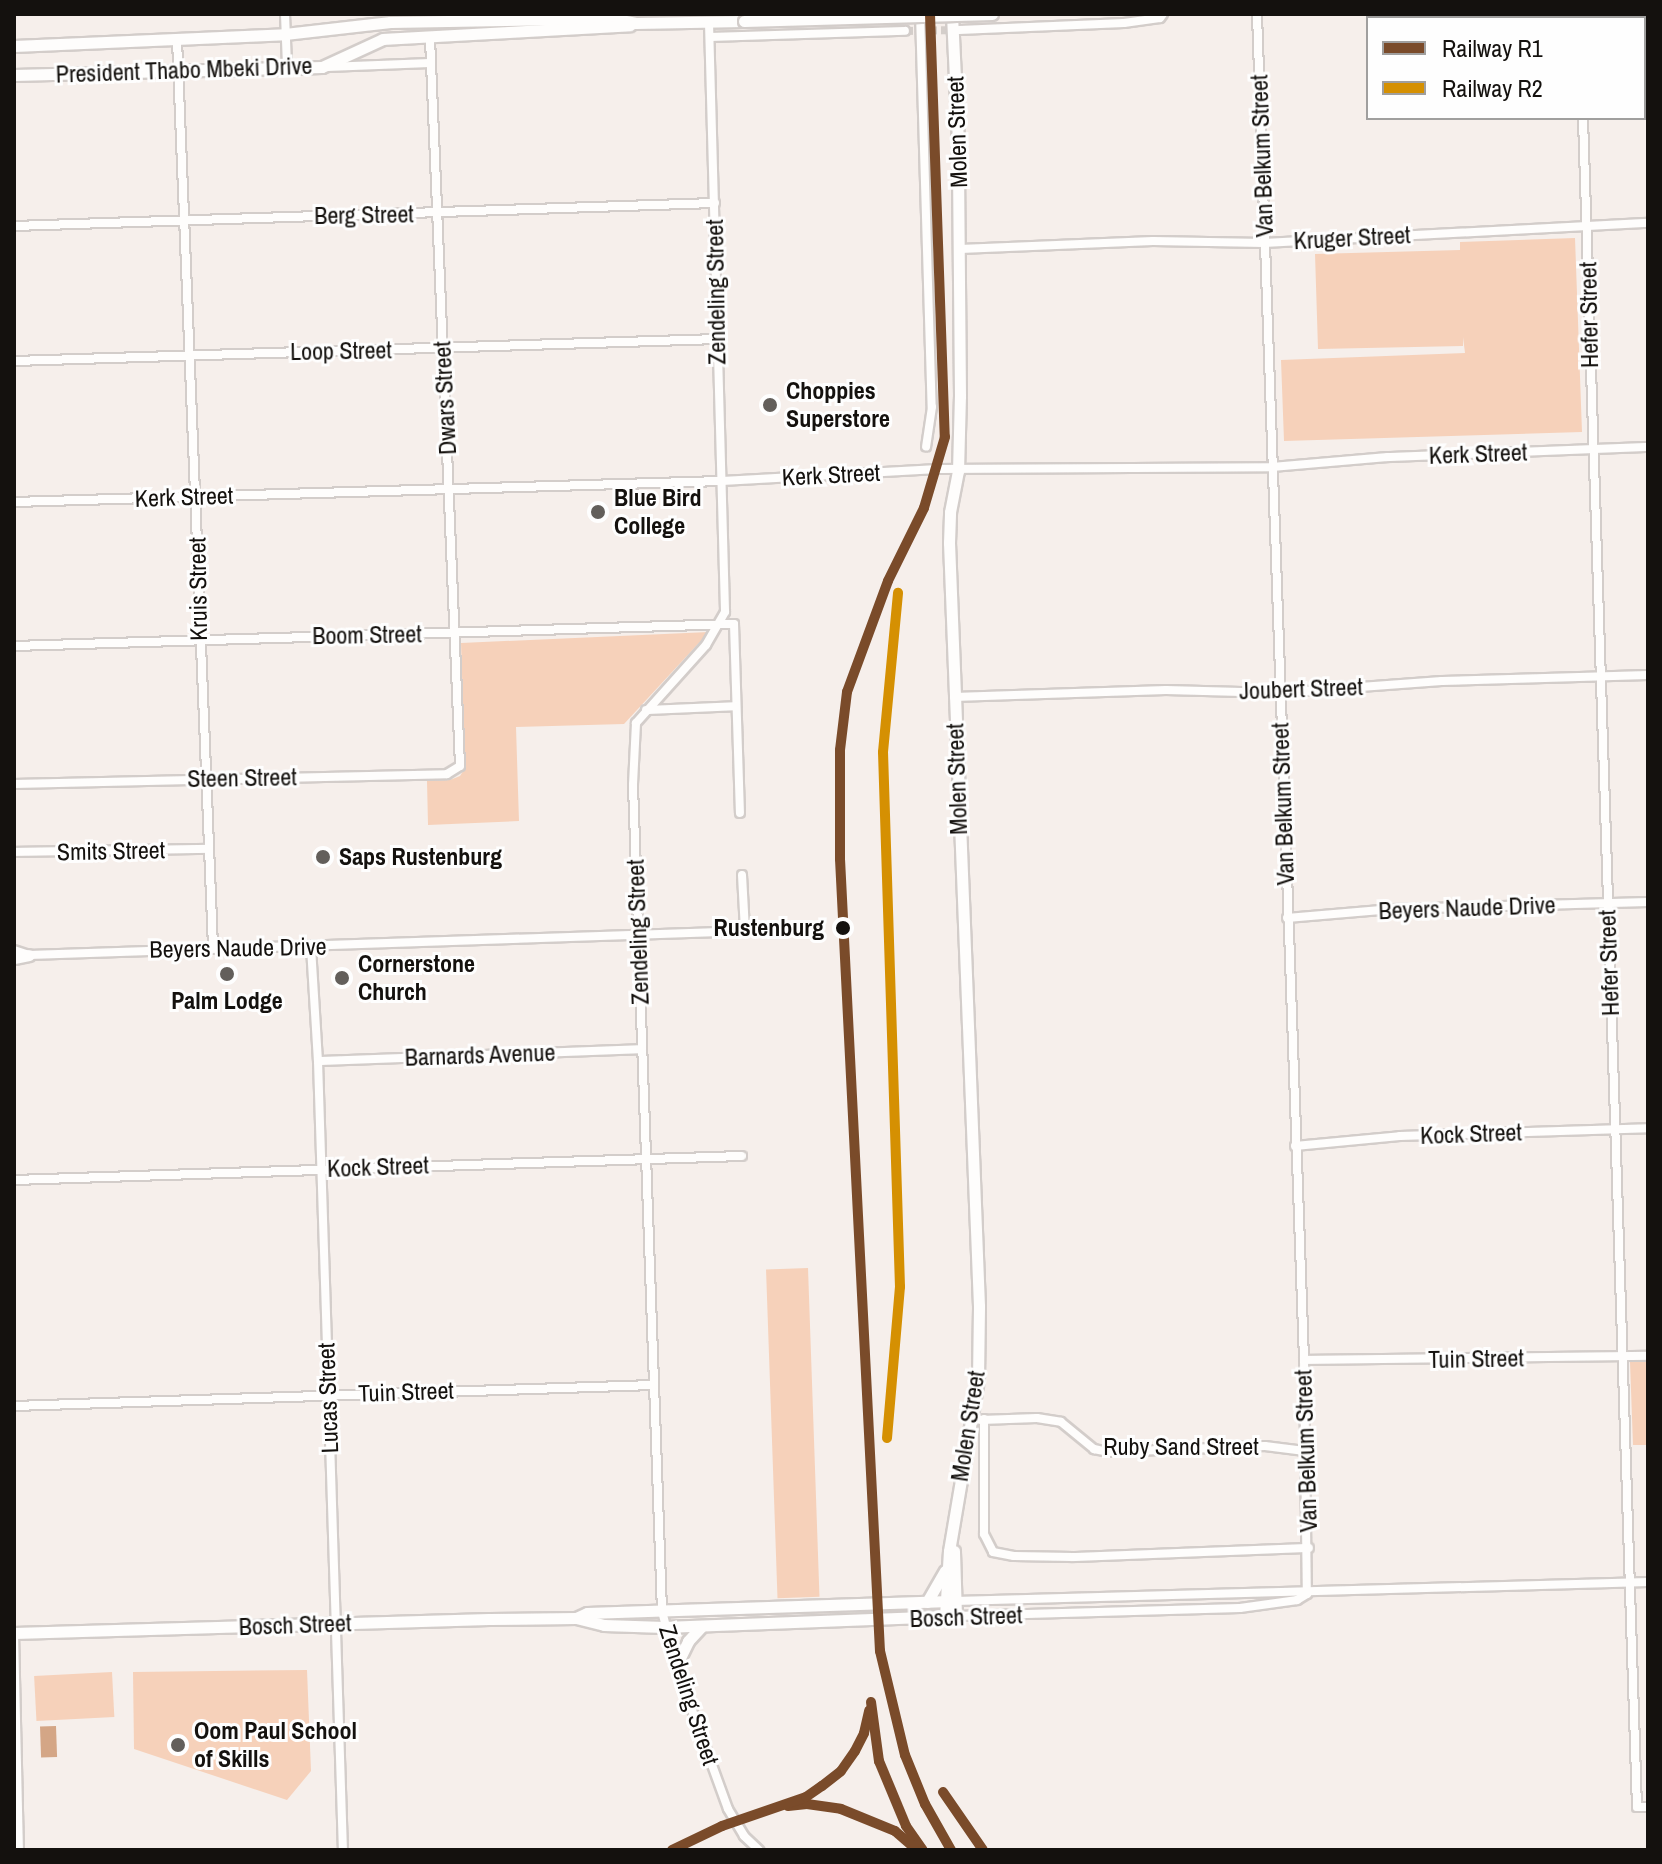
<!DOCTYPE html>
<style>
body{margin:0}
#map{position:relative;width:1662px;height:1864px;overflow:hidden;background:#f6efeb;font-family:"Archivo Narrow",sans-serif}
div>[style]{position:absolute}
.green>*{inset:0;background:#f6d1ba;transform-origin:0 0}
.water>*{inset:0;background:#d4a686;transform-origin:0 0}
.street-tunnel>*{height:8px;margin-top:-4px;transform-origin:0;background:repeating-linear-gradient(90deg,#d4ceca 0 8px,transparent 0 12px)}
.roads{filter:drop-shadow(2px 0 #d3cdca) drop-shadow(-2px 0 #d3cdca) drop-shadow(0 2px #d3cdca) drop-shadow(0 -2px #d3cdca)}
.street>*{height:8px;margin:-4px;padding:0 4px;transform-origin:4px;border-radius:4px;background:#fefdfc}
.secondary>*{height:11px;margin:-5.5px;padding:0 5.5px;transform-origin:5.5px;border-radius:5.5px;background:#fefdfc}
.bridges{filter:drop-shadow(2px 0 #d3cdca) drop-shadow(-2px 0 #d3cdca) drop-shadow(0 2px #d3cdca) drop-shadow(0 -2px #d3cdca)}
.secondary-bridge>*{height:11px;margin:-5.5px;padding:0 5.5px;transform-origin:5.5px;border-radius:5.5px;background:#fefdfc}
.rail-1>*{height:10px;margin:-5px;padding:0 5px;transform-origin:5px;border-radius:5px;background:#7a4b2a}
.rail-2>*{height:10px;margin:-5px;padding:0 5px;transform-origin:5px;border-radius:5px;background:#d59002}
.dots>*{width:22px;height:22px;translate:-50% -50%;box-sizing:border-box;border:4px solid #fefefe;border-radius:50%}
span{translate:-50% -50%;white-space:nowrap;text-align:center;line-height:1.15;-webkit-text-stroke:6px #fefefe;paint-order:stroke}
.street-label{font-size:24px;color:#14110e}
.poi-label{font-size:24px;color:#14110e;font-weight:700}
.left{translate:0 -50%;text-align:left}
.stop-label{font-size:24px;color:#14110e;font-weight:700}
.right{translate:-100% -50%;text-align:right}
.frame{position:absolute;inset:0;border:16px solid #14110e;pointer-events:none}
.legend{position:absolute;left:1366px;top:16px;width:280px;height:104px;box-sizing:border-box;background:#fefefe;border:2px solid #a09f9e;margin:0;padding:10px 14px;list-style:none;font-size:24px;color:#14110e}
.legend li{display:flex;align-items:center;gap:16px;height:40px}
.legend b{width:40px;border:2px solid #a09f9e}
</style>
<div id="map">
<div class="green">
<i style="clip-path:polygon(1575px 238px,1582px 432px,1284px 441px,1281px 360px,1465px 353px,1463px 337px,1463px 346px,1318px 349px,1315px 254px,1460px 250px,1460px 242px)"></i>
<i style="clip-path:polygon(709px 632px,624px 724px,516px 727px,519px 821px,428px 825px,427px 781px,450px 780px,460px 776px,465px 768px,461px 643px)"></i>
<i style="left:808px;top:1268px;width:329px;height:42px;rotate:88deg"></i>
<i style="clip-path:polygon(1630px 1362px,1648px 1362px,1648px 1445px,1633px 1445px)"></i>
<i style="clip-path:polygon(307px 1670px,311px 1771px,287px 1800px,134px 1749px,133px 1672px)"></i>
<i style="left:112px;top:1672px;width:45px;height:78px;rotate:87deg"></i>
</div>
<div class="water">
<i style="left:56px;top:1726px;width:31px;height:16px;rotate:88deg"></i>
</div>
<div class="street-tunnel">
<i style="left:905px;top:31px;width:53px;rotate:-1.1deg"></i>
</div>
<div class="roads">
<div class="street">
<i style="left:285px;top:14px;width:53px;rotate:87.8deg"></i>
<i style="left:920px;top:14px;width:393px;rotate:88.3deg"></i>
<i style="left:932px;top:407px;width:40px;rotate:98.5deg"></i>
<i style="left:1257px;top:14px;width:1347px;rotate:88deg"></i>
<i style="left:1304px;top:1360px;width:234px;rotate:89.3deg"></i>
<i style="left:1578px;top:14px;width:4px;rotate:90deg"></i>
<i style="left:709px;top:23px;width:589px;rotate:88.44deg"></i>
<i style="left:725px;top:612px;width:38px;rotate:120deg"></i>
<i style="left:706px;top:645px;width:105px;rotate:131.9deg"></i>
<i style="left:636px;top:723px;width:62px;rotate:92.8deg"></i>
<i style="left:633px;top:785px;width:827px;rotate:87.99deg"></i>
<i style="left:662px;top:1611px;width:57px;rotate:75.7deg"></i>
<i style="left:676px;top:1666px;width:152px;rotate:70deg"></i>
<i style="left:728px;top:1809px;width:31px;rotate:59deg"></i>
<i style="left:744px;top:1836px;width:21px;rotate:43deg"></i>
<i style="left:959px;top:30px;width:165px;rotate:-2.4deg"></i>
<i style="left:1124px;top:23px;width:36px;rotate:-8deg"></i>
<i style="left:1160px;top:18px;width:5px;rotate:-53deg"></i>
<i style="left:710px;top:37px;width:195px;rotate:-1.8deg"></i>
<i style="left:177px;top:39px;width:909px;rotate:87.73deg"></i>
<i style="left:327px;top:67px;width:103px;rotate:-2.2deg"></i>
<i style="left:1583px;top:118px;width:1690px;rotate:88.17deg"></i>
<i style="left:1637px;top:1807px;width:11px"></i>
<i style="left:14px;top:226px;width:701px;rotate:-1.88deg"></i>
<i style="left:960px;top:249px;width:193px;rotate:-2.4deg"></i>
<i style="left:1153px;top:241px;width:111px;rotate:1deg"></i>
<i style="left:1264px;top:243px;width:385px;rotate:-3deg"></i>
<i style="left:14px;top:361px;width:703px;rotate:-1.79deg"></i>
<i style="left:14px;top:502px;width:708px;rotate:-1.7deg"></i>
<i style="left:722px;top:481px;width:216px;rotate:-3.2deg"></i>
<i style="left:938px;top:469px;width:334px;rotate:-0.3deg"></i>
<i style="left:1272px;top:467px;width:116px;rotate:-4.9deg"></i>
<i style="left:1388px;top:457px;width:260px;rotate:-2.2deg"></i>
<i style="left:14px;top:646px;width:720px;rotate:-1.75deg"></i>
<i style="left:734px;top:624px;width:189px;rotate:88.2deg"></i>
<i style="left:954px;top:697px;width:212px;rotate:-1.9deg"></i>
<i style="left:1166px;top:690px;width:113px;rotate:1.5deg"></i>
<i style="left:1279px;top:693px;width:163px;rotate:-4.2deg"></i>
<i style="left:1442px;top:681px;width:206px;rotate:-1.7deg"></i>
<i style="left:646px;top:710px;width:90px;rotate:-2.5deg"></i>
<i style="left:14px;top:784px;width:433px;rotate:-1.3deg"></i>
<i style="left:447px;top:774px;width:15px;rotate:-32deg"></i>
<i style="left:460px;top:766px;width:730px;rotate:-92.36deg"></i>
<i style="left:14px;top:852px;width:195px;rotate:-0.9deg"></i>
<i style="left:742px;top:875px;width:56px;rotate:86.9deg"></i>
<i style="left:1287px;top:918px;width:106px;rotate:-4.9deg"></i>
<i style="left:1393px;top:909px;width:255px;rotate:-1.6deg"></i>
<i style="left:311px;top:947px;width:114px;rotate:86.5deg"></i>
<i style="left:318px;top:1061px;width:789px;rotate:88.19deg"></i>
<i style="left:14px;top:950px;width:16px;rotate:18deg"></i>
<i style="left:29px;top:955px;width:721px;rotate:-1.91deg"></i>
<i style="left:318px;top:1061px;width:324px;rotate:-2.1deg"></i>
<i style="left:1295px;top:1146px;width:105px;rotate:-5.4deg"></i>
<i style="left:1400px;top:1136px;width:248px;rotate:-1.8deg"></i>
<i style="left:14px;top:1180px;width:728px;rotate:-1.89deg"></i>
<i style="left:1304px;top:1360px;width:344px;rotate:-0.7deg"></i>
<i style="left:14px;top:1406px;width:640px;rotate:-1.88deg"></i>
<i style="left:984px;top:1419px;width:115px;rotate:90deg"></i>
<i style="left:984px;top:1534px;width:20px;rotate:63deg"></i>
<i style="left:993px;top:1552px;width:21px;rotate:11deg"></i>
<i style="left:1014px;top:1556px;width:59px;rotate:1deg"></i>
<i style="left:1073px;top:1557px;width:236px;rotate:-2.2deg"></i>
<i style="left:981px;top:1420px;width:56px;rotate:-2deg"></i>
<i style="left:1037px;top:1418px;width:24px;rotate:9deg"></i>
<i style="left:1061px;top:1422px;width:43px;rotate:39.3deg"></i>
<i style="left:1094px;top:1449px;width:14px;rotate:12deg"></i>
<i style="left:1108px;top:1452px;width:157px;rotate:-2.2deg"></i>
<i style="left:1265px;top:1446px;width:40px;rotate:7.1deg"></i>
<i style="left:955px;top:1601px;width:693px;rotate:-1.57deg"></i>
<i style="left:956px;top:1616px;width:284px;rotate:-1.6deg"></i>
<i style="left:1240px;top:1608px;width:58px;rotate:-8deg"></i>
<i style="left:1297px;top:1600px;width:12px;rotate:-31deg"></i>
<i style="left:14px;top:1633px;width:217px;rotate:88.7deg"></i>
</div>
<div class="secondary">
<i style="left:14px;top:46px;width:271px;rotate:-2.5deg"></i>
<i style="left:285px;top:34px;width:106px;rotate:-6.5deg"></i>
<i style="left:390px;top:22px;width:220px;rotate:-1deg"></i>
<i style="left:610px;top:18px;width:25px;rotate:11deg"></i>
<i style="left:635px;top:23px;width:109px;rotate:-1.1deg"></i>
<i style="left:14px;top:75px;width:308px;rotate:-1.5deg"></i>
<i style="left:322px;top:67px;width:67px;rotate:-24.7deg"></i>
<i style="left:383px;top:39px;width:247px;rotate:-3.2deg"></i>
<i style="left:14px;top:958px;width:15px;rotate:-11deg"></i>
<i style="left:927px;top:1602px;width:36px;rotate:-60deg"></i>
<i style="left:945px;top:1616px;width:65px;rotate:-86.5deg"></i>
<i style="left:949px;top:1551px;width:174px;rotate:-80.4deg"></i>
<i style="left:978px;top:1379px;width:73px;rotate:-89.2deg"></i>
<i style="left:979px;top:1306px;width:764px;rotate:-92.25deg"></i>
<i style="left:949px;top:543px;width:31px;rotate:-88deg"></i>
<i style="left:950px;top:512px;width:42px;rotate:-79deg"></i>
<i style="left:958px;top:471px;width:75px;rotate:-88.5deg"></i>
<i style="left:960px;top:396px;width:254px;rotate:-90.5deg"></i>
<i style="left:958px;top:142px;width:128px;rotate:-92.7deg"></i>
<i style="left:576px;top:1618px;width:12px;rotate:-24deg"></i>
<i style="left:587px;top:1613px;width:363px;rotate:-1.9deg"></i>
<i style="left:14px;top:1633px;width:475px;rotate:-1.7deg"></i>
<i style="left:489px;top:1619px;width:87px;rotate:-0.7deg"></i>
<i style="left:576px;top:1618px;width:29px;rotate:14deg"></i>
<i style="left:604px;top:1625px;width:60px;rotate:1.9deg"></i>
<i style="left:664px;top:1627px;width:292px;rotate:-2.2deg"></i>
<i style="left:956px;top:1616px;width:65px;rotate:-91.8deg"></i>
<i style="left:676px;top:1666px;width:28px;rotate:-64deg"></i>
<i style="left:688px;top:1641px;width:19px;rotate:-47deg"></i>
</div>
</div>
<div class="bridges">
<div class="secondary-bridge">
<i style="left:744px;top:21px;width:248px;rotate:-1.6deg"></i>
</div>
</div>
<div class="rail-1">
<i style="left:930px;top:14px;width:423px;rotate:88deg"></i>
<i style="left:945px;top:437px;width:74px;rotate:106.5deg"></i>
<i style="left:924px;top:508px;width:81px;rotate:116.3deg"></i>
<i style="left:888px;top:581px;width:118px;rotate:110.3deg"></i>
<i style="left:847px;top:692px;width:58px;rotate:96.9deg"></i>
<i style="left:840px;top:750px;width:109px;rotate:90deg"></i>
<i style="left:840px;top:859px;width:793px;rotate:87.11deg"></i>
<i style="left:880px;top:1651px;width:107px;rotate:76.5deg"></i>
<i style="left:905px;top:1755px;width:53px;rotate:67.8deg"></i>
<i style="left:925px;top:1804px;width:53px;rotate:60.5deg"></i>
<i style="left:871px;top:1702px;width:60px;rotate:82.3deg"></i>
<i style="left:879px;top:1761px;width:70px;rotate:67.4deg"></i>
<i style="left:906px;top:1826px;width:29px;rotate:55deg"></i>
<i style="left:943px;top:1792px;width:70px;rotate:55.4deg"></i>
<i style="left:788px;top:1806px;width:19px;rotate:-6deg"></i>
<i style="left:807px;top:1804px;width:34px;rotate:8deg"></i>
<i style="left:841px;top:1809px;width:58px;rotate:22.2deg"></i>
<i style="left:895px;top:1831px;width:29px;rotate:41deg"></i>
<i style="left:672px;top:1850px;width:55px;rotate:-25.6deg"></i>
<i style="left:722px;top:1826px;width:89px;rotate:-19deg"></i>
<i style="left:806px;top:1797px;width:19px;rotate:-35deg"></i>
<i style="left:822px;top:1786px;width:24px;rotate:-38deg"></i>
<i style="left:841px;top:1771px;width:24px;rotate:-55deg"></i>
<i style="left:855px;top:1751px;width:20px;rotate:-63deg"></i>
<i style="left:864px;top:1733px;width:23px;rotate:-77deg"></i>
</div>
<div class="rail-2">
<i style="left:887px;top:1438px;width:152px;rotate:-85.1deg"></i>
<i style="left:900px;top:1287px;width:535px;rotate:-91.82deg"></i>
<i style="left:883px;top:752px;width:160px;rotate:-84.6deg"></i>
</div>
<div class="dots">
<i style="left:770px;top:405px;background:#635f5b"></i>
<i style="left:598px;top:512px;background:#635f5b"></i>
<i style="left:323px;top:857px;background:#635f5b"></i>
<i style="left:843px;top:928px;background:#14110e"></i>
<i style="left:227px;top:974px;background:#635f5b"></i>
<i style="left:342px;top:978px;background:#635f5b"></i>
<i style="left:178px;top:1745px;background:#635f5b"></i>
</div>
<div class="street-label">
<span style="left:184px;top:70px;rotate:-2deg">President Thabo Mbeki Drive</span>
<span style="left:957px;top:132px;rotate:-92deg">Molen Street</span>
<span style="left:1262px;top:156px;rotate:-92deg">Van Belkum Street</span>
<span style="left:364px;top:215px;rotate:-1deg">Berg Street</span>
<span style="left:1352px;top:238px;rotate:-3deg">Kruger Street</span>
<span style="left:716px;top:292px;rotate:-91deg">Zendeling Street</span>
<span style="left:1589px;top:315px;rotate:-91deg">Hefer Street</span>
<span style="left:341px;top:351px;rotate:-1deg">Loop Street</span>
<span style="left:445px;top:398px;rotate:-93deg">Dwars Street</span>
<span style="left:1478px;top:454px;rotate:-2deg">Kerk Street</span>
<span style="left:831px;top:475px;rotate:-3deg">Kerk Street</span>
<span style="left:184px;top:497px;rotate:-2deg">Kerk Street</span>
<span style="left:198px;top:589px;rotate:-91deg">Kruis Street</span>
<span style="left:367px;top:635px;rotate:-1deg">Boom Street</span>
<span style="left:1301px;top:689px;rotate:-2deg">Joubert Street</span>
<span style="left:242px;top:778px;rotate:-1deg">Steen Street</span>
<span style="left:957px;top:779px;rotate:-92deg">Molen Street</span>
<span style="left:1283px;top:804px;rotate:-92deg">Van Belkum Street</span>
<span style="left:111px;top:851px;rotate:-1deg">Smits Street</span>
<span style="left:1467px;top:908px;rotate:-2deg">Beyers Naude Drive</span>
<span style="left:638px;top:932px;rotate:-92deg">Zendeling Street</span>
<span style="left:238px;top:948px;rotate:-1deg">Beyers Naude Drive</span>
<span style="left:1609px;top:963px;rotate:-92deg">Hefer Street</span>
<span style="left:480px;top:1055px;rotate:-2deg">Barnards Avenue</span>
<span style="left:1471px;top:1134px;rotate:-2deg">Kock Street</span>
<span style="left:378px;top:1167px;rotate:-2deg">Kock Street</span>
<span style="left:1476px;top:1359px;rotate:-1deg">Tuin Street</span>
<span style="left:406px;top:1392px;rotate:-2deg">Tuin Street</span>
<span style="left:328px;top:1398px;rotate:-92deg">Lucas Street</span>
<span style="left:968px;top:1426px;rotate:-81deg">Molen Street</span>
<span style="left:1181px;top:1447px">Ruby Sand Street</span>
<span style="left:1306px;top:1451px;rotate:-92deg">Van Belkum Street</span>
<span style="left:966px;top:1617px;rotate:-2deg">Bosch Street</span>
<span style="left:295px;top:1625px;rotate:-2deg">Bosch Street</span>
<span style="left:689px;top:1695px;rotate:72deg">Zendeling Street</span>
</div>
<div class="poi-label">
<span class="left" style="left:786px;top:405px">Choppies<br>Superstore</span>
<span class="left" style="left:614px;top:512px">Blue Bird<br>College</span>
<span class="left" style="left:339px;top:857px">Saps Rustenburg</span>
<span class="left" style="left:358px;top:978px">Cornerstone<br>Church</span>
<span style="left:227px;top:1001px">Palm Lodge</span>
<span class="left" style="left:194px;top:1745px">Oom Paul School<br>of Skills</span>
</div>
<div class="stop-label">
<span class="right" style="left:824px;top:928px">Rustenburg</span>
</div>
<div class="frame"></div>
<ul class="legend">
<li><b style="height:10px;background:#7a4b2a"></b>Railway R1</li>
<li><b style="height:10px;background:#d59002"></b>Railway R2</li>
</ul>
</div>
